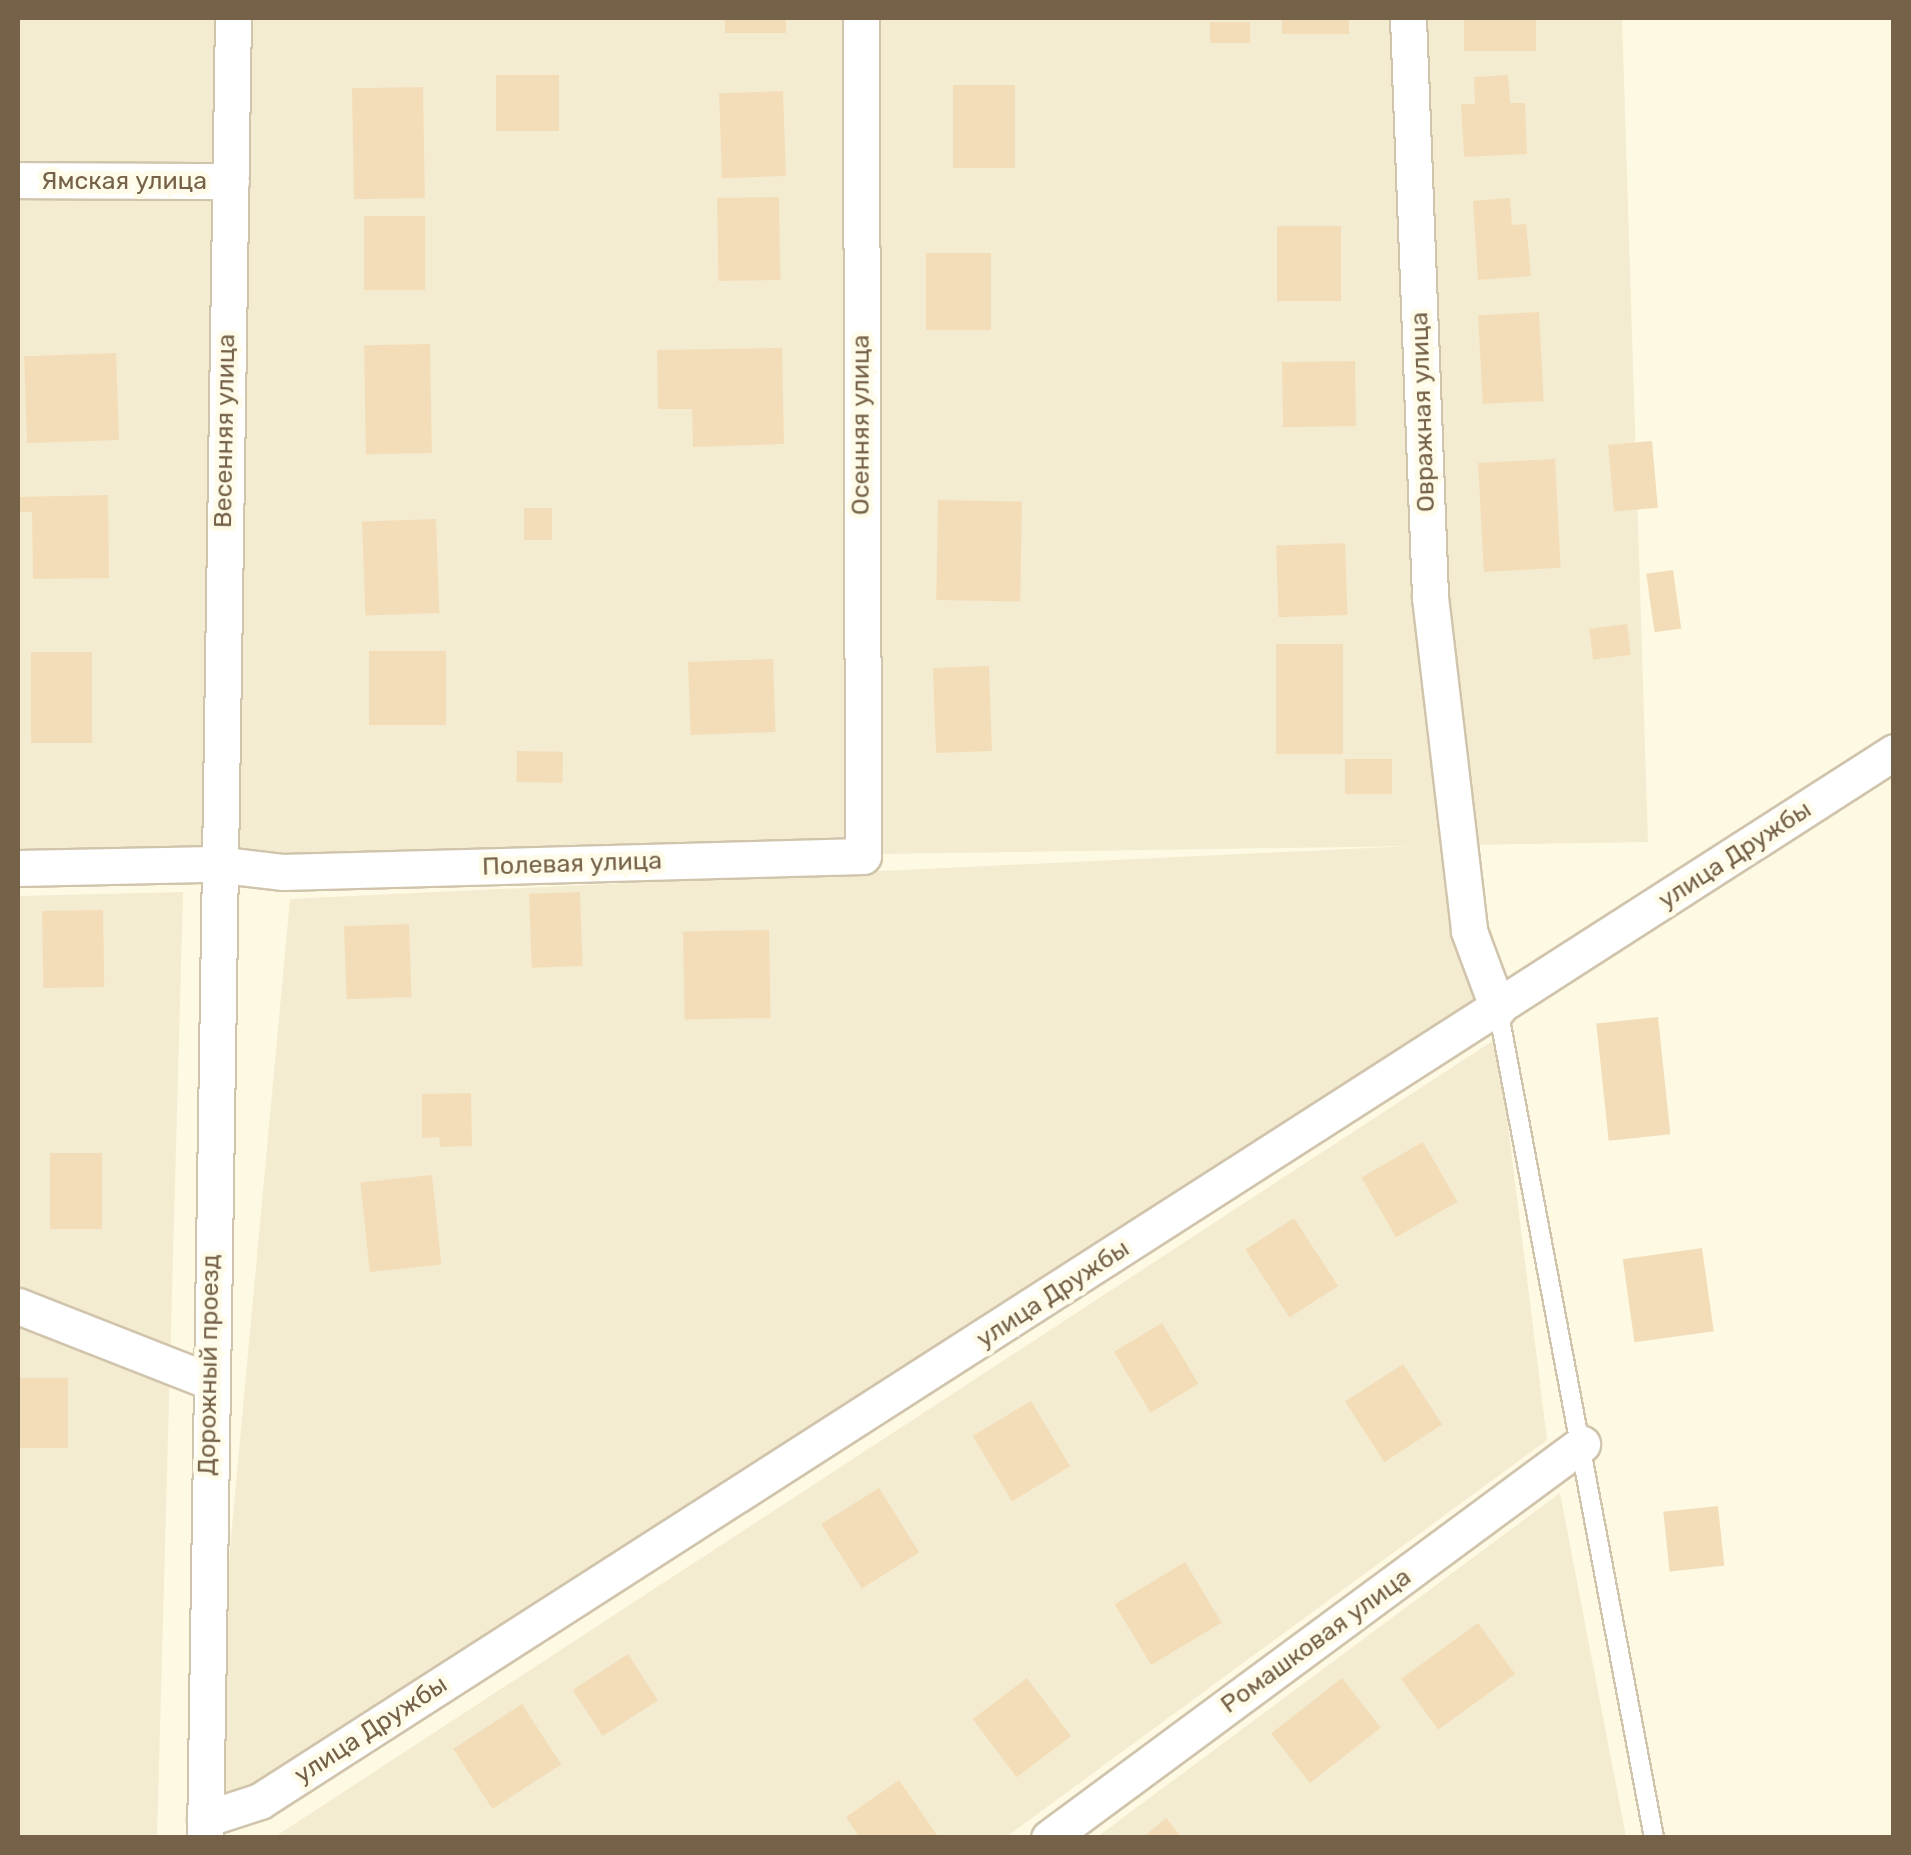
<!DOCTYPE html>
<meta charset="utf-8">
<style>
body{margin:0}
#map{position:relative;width:1911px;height:1855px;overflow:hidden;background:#fdf9e2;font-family:Rubik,sans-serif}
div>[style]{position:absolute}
.residential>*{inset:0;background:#f4ecd0}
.building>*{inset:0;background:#f3ddb9;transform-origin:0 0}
.roads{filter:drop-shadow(2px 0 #d0c4ac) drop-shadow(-2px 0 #d0c4ac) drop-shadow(0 2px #d0c4ac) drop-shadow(0 -2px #d0c4ac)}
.service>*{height:18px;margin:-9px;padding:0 9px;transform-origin:9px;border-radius:9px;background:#fff}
.minor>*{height:35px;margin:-17.5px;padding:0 17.5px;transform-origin:17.5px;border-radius:17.5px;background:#fff}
span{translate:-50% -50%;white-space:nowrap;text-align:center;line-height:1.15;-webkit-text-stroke:10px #fffbe9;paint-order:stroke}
.street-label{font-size:25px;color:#756248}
.frame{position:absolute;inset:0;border:20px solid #756248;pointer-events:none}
</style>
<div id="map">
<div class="residential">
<i style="clip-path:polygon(18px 18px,1622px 18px,1648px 842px,1460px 845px,1498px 1009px,205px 1819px,290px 899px,1412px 846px,18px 867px)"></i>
<i style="clip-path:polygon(183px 892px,157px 1837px,18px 1837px,18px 896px)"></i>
<i style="clip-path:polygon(1497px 1038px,1547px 1440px,1006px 1837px,273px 1838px)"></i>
<i style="clip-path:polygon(1560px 1493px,1626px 1837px,1097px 1837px)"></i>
</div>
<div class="building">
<i style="left:725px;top:18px;width:61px;height:15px"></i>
<i style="left:1282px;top:18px;width:67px;height:16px"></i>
<i style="left:1464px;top:18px;width:72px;height:33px"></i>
<i style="left:1210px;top:22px;width:40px;height:21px"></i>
<i style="left:496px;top:75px;width:63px;height:56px"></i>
<i style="clip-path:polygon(1508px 75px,1510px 103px,1525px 103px,1527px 154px,1464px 157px,1461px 104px,1475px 104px,1474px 77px)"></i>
<i style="left:953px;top:85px;width:62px;height:83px"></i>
<i style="left:423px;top:87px;width:111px;height:71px;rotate:89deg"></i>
<i style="left:783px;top:91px;width:85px;height:64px;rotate:88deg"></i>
<i style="left:779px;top:197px;width:83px;height:62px;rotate:89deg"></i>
<i style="clip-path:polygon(1510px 198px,1512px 225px,1526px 224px,1531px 276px,1478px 280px,1473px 201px)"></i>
<i style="left:364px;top:216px;width:61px;height:74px"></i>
<i style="left:1277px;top:226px;width:64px;height:75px"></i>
<i style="left:991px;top:253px;width:77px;height:65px;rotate:90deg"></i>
<i style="left:1539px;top:312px;width:89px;height:61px;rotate:87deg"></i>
<i style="left:430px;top:344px;width:109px;height:66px;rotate:89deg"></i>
<i style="clip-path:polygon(782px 348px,784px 444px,693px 447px,692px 409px,658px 409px,657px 350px)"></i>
<i style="left:116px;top:353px;width:87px;height:92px;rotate:88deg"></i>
<i style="left:1355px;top:361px;width:65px;height:73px;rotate:89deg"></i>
<i style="left:1652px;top:441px;width:67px;height:44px;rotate:85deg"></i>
<i style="left:1555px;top:459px;width:109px;height:77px;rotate:87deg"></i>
<i style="clip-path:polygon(108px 495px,109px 578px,33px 579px,32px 512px,18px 512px,18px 497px)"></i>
<i style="left:938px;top:500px;width:84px;height:100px;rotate:1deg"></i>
<i style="left:524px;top:508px;width:28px;height:32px"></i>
<i style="left:436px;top:519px;width:94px;height:74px;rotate:88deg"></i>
<i style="left:1345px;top:543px;width:72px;height:69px;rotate:88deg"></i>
<i style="left:1673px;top:570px;width:59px;height:27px;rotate:82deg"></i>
<i style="left:1627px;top:624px;width:31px;height:38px;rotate:83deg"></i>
<i style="left:1276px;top:644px;width:67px;height:110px"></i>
<i style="left:369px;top:651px;width:77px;height:74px"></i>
<i style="left:31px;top:652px;width:61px;height:91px"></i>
<i style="left:773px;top:659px;width:73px;height:85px;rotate:88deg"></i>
<i style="left:989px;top:666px;width:85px;height:56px;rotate:88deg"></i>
<i style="left:517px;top:751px;width:46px;height:31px;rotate:1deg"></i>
<i style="left:1345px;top:759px;width:47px;height:35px"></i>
<i style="left:580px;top:892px;width:74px;height:51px;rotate:88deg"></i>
<i style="left:103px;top:910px;width:77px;height:61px;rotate:89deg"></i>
<i style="left:409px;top:924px;width:73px;height:65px;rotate:88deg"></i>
<i style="left:769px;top:930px;width:88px;height:86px;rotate:89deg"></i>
<i style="left:1658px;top:1017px;width:118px;height:62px;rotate:84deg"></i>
<i style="clip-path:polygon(471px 1093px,472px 1146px,440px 1147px,439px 1137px,422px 1138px,422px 1094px)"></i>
<i style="left:1423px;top:1142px;width:69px;height:71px;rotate:60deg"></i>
<i style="left:50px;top:1153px;width:52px;height:76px"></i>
<i style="left:432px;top:1175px;width:90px;height:72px;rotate:84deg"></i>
<i style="left:1294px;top:1218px;width:81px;height:58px;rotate:57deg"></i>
<i style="left:1702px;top:1248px;width:84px;height:80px;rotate:82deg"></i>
<i style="left:1162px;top:1323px;width:71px;height:56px;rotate:59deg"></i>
<i style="left:1403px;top:1364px;width:72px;height:69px;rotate:57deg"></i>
<i style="left:18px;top:1378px;width:50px;height:70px"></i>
<i style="left:1031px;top:1401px;width:76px;height:68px;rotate:59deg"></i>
<i style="left:879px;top:1488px;width:76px;height:68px;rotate:58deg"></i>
<i style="left:1718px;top:1506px;width:60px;height:55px;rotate:84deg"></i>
<i style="left:1185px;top:1562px;width:71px;height:82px;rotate:59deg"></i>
<i style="left:1478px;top:1623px;width:63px;height:95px;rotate:54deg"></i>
<i style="left:628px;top:1654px;width:55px;height:66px;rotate:57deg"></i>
<i style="left:1027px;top:1678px;width:73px;height:68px;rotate:53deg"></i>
<i style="left:1342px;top:1678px;width:63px;height:90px;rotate:52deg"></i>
<i style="left:522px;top:1704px;width:72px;height:82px;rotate:57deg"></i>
<i style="clip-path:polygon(899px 1780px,939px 1838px,860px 1838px,846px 1817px)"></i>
<i style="clip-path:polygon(1166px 1818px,1182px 1838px,1142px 1838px)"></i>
</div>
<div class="roads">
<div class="service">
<i style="left:1498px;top:1009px;width:844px;rotate:79.34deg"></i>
</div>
<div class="minor">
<i style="left:1408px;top:18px;width:579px;rotate:87.82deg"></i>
<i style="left:1430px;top:597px;width:336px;rotate:83.3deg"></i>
<i style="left:1469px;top:931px;width:83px;rotate:69.6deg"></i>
<i style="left:18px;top:180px;width:213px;rotate:0.3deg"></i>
<i style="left:18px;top:868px;width:197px;rotate:-1.2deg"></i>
<i style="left:215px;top:864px;width:67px;rotate:6.8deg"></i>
<i style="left:282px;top:872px;width:581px;rotate:-1.58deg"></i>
<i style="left:863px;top:856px;width:838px;rotate:-90.14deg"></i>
<i style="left:18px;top:1306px;width:205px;rotate:21.4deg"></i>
<i style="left:205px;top:1819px;width:58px;rotate:-18.1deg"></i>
<i style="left:260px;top:1801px;width:1942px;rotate:-32.7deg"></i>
<i style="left:205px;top:1838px;width:1820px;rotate:-89.12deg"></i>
<i style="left:1049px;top:1838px;width:663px;rotate:-36.47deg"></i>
</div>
</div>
<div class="street-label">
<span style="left:124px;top:181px">Ямская улица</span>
<span style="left:1423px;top:412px;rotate:-92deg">Овражная улица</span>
<span style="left:861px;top:425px;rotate:-90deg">Осенняя улица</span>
<span style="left:225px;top:431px;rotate:-89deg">Весенняя улица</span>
<span style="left:1735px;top:855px;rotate:-33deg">улица Дружбы</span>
<span style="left:572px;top:864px;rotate:-2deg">Полевая улица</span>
<span style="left:1053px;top:1294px;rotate:-33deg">улица Дружбы</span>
<span style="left:209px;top:1365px;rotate:-89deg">Дорожный проезд</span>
<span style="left:1316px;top:1641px;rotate:-36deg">Ромашковая улица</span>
<span style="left:371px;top:1730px;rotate:-33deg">улица Дружбы</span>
</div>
<div class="frame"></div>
</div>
